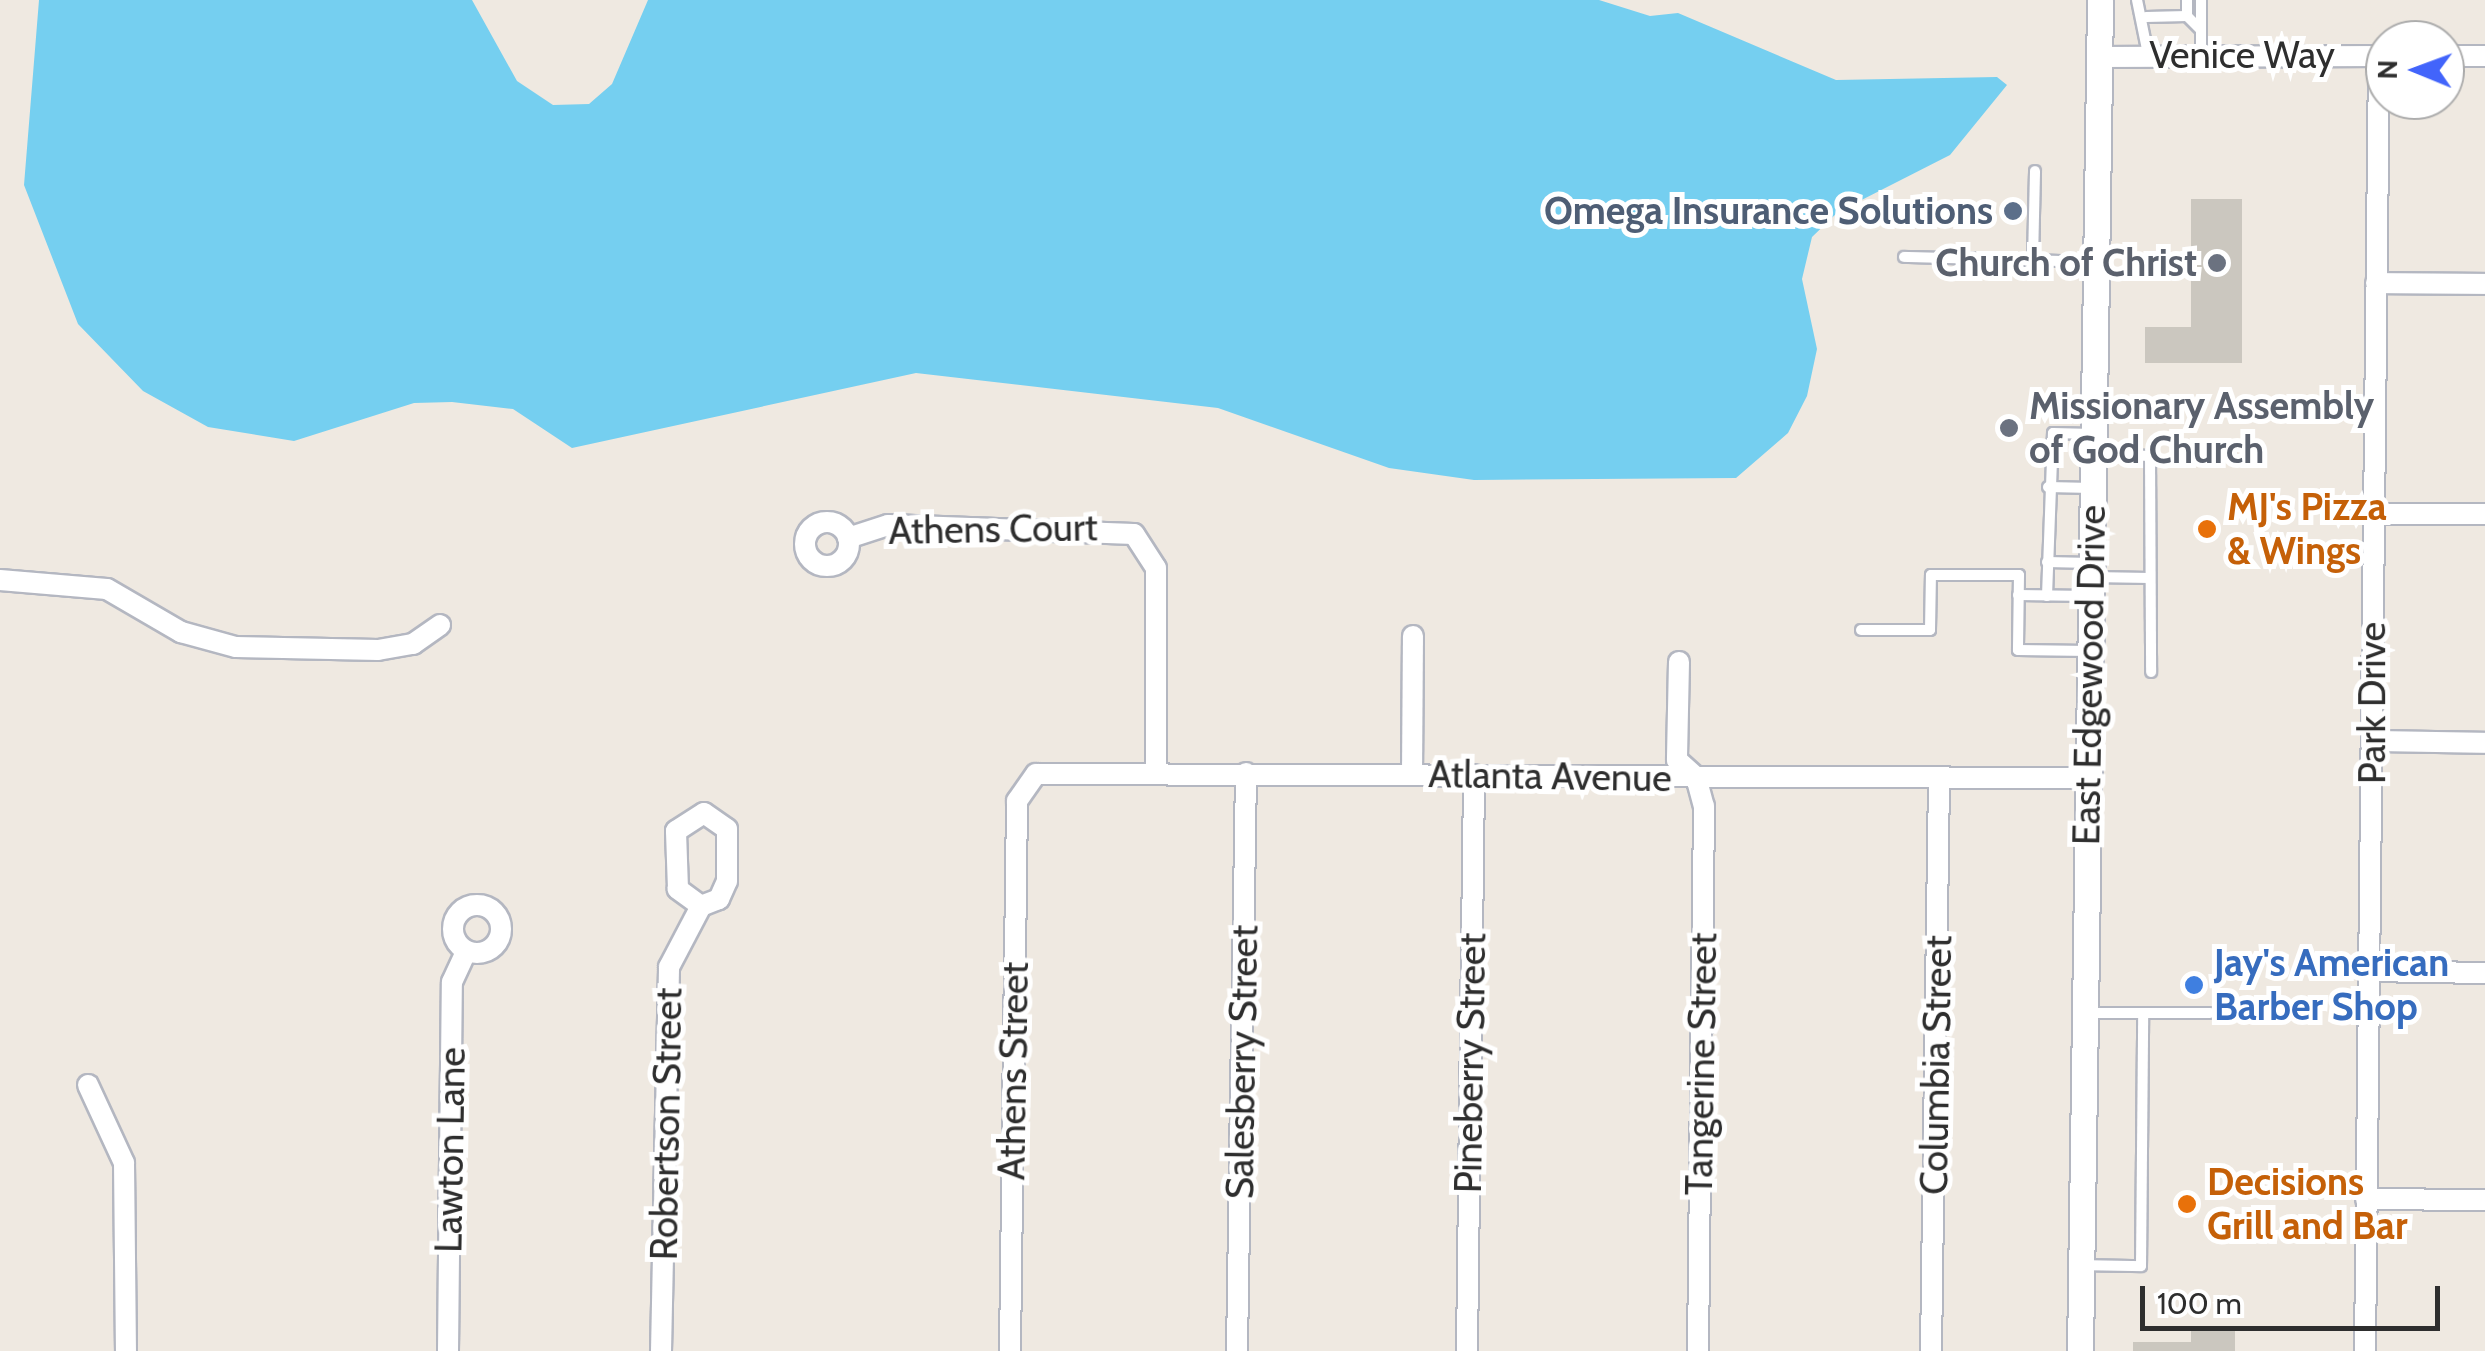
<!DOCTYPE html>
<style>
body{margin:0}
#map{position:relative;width:2485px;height:1351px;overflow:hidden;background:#efe9e1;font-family:Cabin,sans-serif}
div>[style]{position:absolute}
.water>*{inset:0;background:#75cff0}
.building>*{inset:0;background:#cbc7bf}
.roads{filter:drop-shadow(2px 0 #b4b7c1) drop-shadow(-2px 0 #b4b7c1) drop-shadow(0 2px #b4b7c1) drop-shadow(0 -2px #b4b7c1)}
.service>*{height:10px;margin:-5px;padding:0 5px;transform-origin:5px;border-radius:5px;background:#fff}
.minor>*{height:20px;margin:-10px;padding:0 10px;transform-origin:10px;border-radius:10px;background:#fff}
.minor>.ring{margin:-10px;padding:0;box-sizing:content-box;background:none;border:20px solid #fff;border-radius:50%}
.tertiary>*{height:25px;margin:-12.5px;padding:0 12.5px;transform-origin:12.5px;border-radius:12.5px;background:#fff}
.dots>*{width:28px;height:28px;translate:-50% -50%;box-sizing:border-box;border:5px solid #fff;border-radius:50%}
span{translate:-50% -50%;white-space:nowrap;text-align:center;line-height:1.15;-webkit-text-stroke:10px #fff;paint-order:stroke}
.street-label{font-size:38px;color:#2e2e2e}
.service-label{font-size:38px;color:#4e5e75;font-weight:700}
.right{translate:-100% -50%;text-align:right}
.worship-label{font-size:38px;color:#5b616d;font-weight:700}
.left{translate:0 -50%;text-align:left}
.food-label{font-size:38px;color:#c56008;font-weight:700}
.shop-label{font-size:38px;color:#366cbe;font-weight:700}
.north{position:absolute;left:2365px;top:20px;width:100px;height:100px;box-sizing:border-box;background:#fff;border:2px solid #ababab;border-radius:50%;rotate:271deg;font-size:28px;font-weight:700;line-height:40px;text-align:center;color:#2e2e2e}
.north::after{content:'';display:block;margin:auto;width:35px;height:45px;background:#4264fb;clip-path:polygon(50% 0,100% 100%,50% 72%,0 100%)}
.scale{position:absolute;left:2140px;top:1286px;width:300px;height:45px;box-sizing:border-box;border:5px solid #2e2e2e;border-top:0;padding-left:12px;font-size:30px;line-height:35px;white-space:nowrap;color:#2e2e2e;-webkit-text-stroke:8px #fff;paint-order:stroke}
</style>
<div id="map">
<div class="water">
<i style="clip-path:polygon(39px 0,472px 0,517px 81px,553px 105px,589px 104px,612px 84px,648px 0,1599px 0,1650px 16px,1678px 13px,1836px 80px,1997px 77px,2007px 85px,1950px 155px,1838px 212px,1812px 237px,1802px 279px,1817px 349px,1807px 396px,1788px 433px,1736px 478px,1474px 480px,1389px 468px,1218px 408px,916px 373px,572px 448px,513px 409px,452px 402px,414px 403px,294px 441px,208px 427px,143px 391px,78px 324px,24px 185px)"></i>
</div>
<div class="building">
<i style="clip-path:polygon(2191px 199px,2242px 199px,2242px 363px,2145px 363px,2145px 327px,2191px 327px)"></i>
<i style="clip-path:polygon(2191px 1326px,2235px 1326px,2235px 1351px,2133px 1351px,2133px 1342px,2191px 1342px)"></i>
</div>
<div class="roads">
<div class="service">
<i style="left:2137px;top:0;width:55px;rotate:78.5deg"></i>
<i style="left:2187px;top:16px;width:16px;rotate:-90deg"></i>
<i style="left:2146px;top:17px;width:41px;rotate:-1.4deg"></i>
<i style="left:2187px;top:16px;width:18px;rotate:45deg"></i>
<i style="left:2201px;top:53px;width:53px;rotate:-90deg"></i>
<i style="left:1904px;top:257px;width:190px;rotate:1.5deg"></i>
<i style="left:2033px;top:260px;width:89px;rotate:-88.7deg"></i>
<i style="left:2097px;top:454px;width:53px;rotate:2.2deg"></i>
<i style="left:2150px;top:456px;width:216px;rotate:89.7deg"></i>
<i style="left:2048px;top:487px;width:44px;rotate:1.3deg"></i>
<i style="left:2047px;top:562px;width:44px;rotate:1.3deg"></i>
<i style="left:2092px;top:577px;width:58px;rotate:1deg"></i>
<i style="left:2018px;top:595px;width:72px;rotate:0.8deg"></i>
<i style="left:2047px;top:596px;width:163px;rotate:-87.9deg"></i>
<i style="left:2053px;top:433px;width:40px;rotate:1.4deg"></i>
<i style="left:1861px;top:630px;width:69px"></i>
<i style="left:1930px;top:630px;width:55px;rotate:-89deg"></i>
<i style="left:1931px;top:575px;width:88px"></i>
<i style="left:2019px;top:575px;width:75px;rotate:90.8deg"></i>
<i style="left:2018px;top:650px;width:71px;rotate:0.8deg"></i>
<i style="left:2085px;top:1013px;width:125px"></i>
<i style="left:2081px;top:1265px;width:60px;rotate:1deg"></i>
<i style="left:2141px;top:1266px;width:253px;rotate:-89.5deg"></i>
</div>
<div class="minor">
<i style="left:2445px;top:56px;width:40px"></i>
<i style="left:2098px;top:57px;width:287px;rotate:-0.2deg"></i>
<i style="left:2376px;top:283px;width:109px;rotate:0.5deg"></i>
<i style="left:2374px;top:514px;width:111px"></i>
<i class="ring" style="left:805px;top:522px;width:24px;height:24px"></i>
<i style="left:848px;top:538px;width:42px;rotate:-18deg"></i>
<i style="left:888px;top:525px;width:246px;rotate:2.1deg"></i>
<i style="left:1134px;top:534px;width:40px;rotate:57.1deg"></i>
<i style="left:1156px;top:568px;width:203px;rotate:90deg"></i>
<i style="left:0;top:580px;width:107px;rotate:4.8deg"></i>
<i style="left:107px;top:589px;width:86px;rotate:30.2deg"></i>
<i style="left:181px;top:632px;width:57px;rotate:15.3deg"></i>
<i style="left:236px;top:647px;width:142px;rotate:1.2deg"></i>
<i style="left:378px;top:650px;width:36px;rotate:-10deg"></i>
<i style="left:413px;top:644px;width:33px;rotate:-35deg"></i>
<i style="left:1679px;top:662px;width:98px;rotate:91.2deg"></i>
<i style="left:1677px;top:760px;width:25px;rotate:42deg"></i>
<i style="left:1696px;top:777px;width:30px;rotate:75deg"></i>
<i style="left:1704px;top:806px;width:545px;rotate:90.63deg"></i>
<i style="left:2373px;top:741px;width:112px;rotate:1deg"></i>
<i style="left:1412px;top:775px;width:139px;rotate:-89.6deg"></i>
<i style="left:704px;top:813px;width:28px;rotate:35deg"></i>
<i style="left:727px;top:829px;width:52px;rotate:90deg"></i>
<i style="left:727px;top:881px;width:20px;rotate:114deg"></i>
<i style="left:719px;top:899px;width:19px;rotate:159deg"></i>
<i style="left:701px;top:906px;width:29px;rotate:-144deg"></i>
<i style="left:678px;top:889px;width:58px;rotate:-92deg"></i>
<i style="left:676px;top:831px;width:33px;rotate:-33deg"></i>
<i class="ring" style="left:453px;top:905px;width:28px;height:28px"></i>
<i style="left:2369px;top:971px;width:116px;rotate:1deg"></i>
<i style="left:88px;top:1085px;width:86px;rotate:65.2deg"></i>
<i style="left:124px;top:1163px;width:188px;rotate:89.4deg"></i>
<i style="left:2366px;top:1199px;width:119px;rotate:0.5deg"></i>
<i style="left:448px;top:1351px;width:369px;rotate:-89.4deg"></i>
<i style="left:452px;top:982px;width:33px;rotate:-65deg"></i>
<i style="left:661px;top:1351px;width:384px;rotate:-88.8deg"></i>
<i style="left:669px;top:967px;width:69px;rotate:-62.3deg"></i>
<i style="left:1010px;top:1351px;width:550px;rotate:-89.27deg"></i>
<i style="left:1017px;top:801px;width:33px;rotate:-55deg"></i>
<i style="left:1036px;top:774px;width:1052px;rotate:0.22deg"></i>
<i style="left:1237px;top:1351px;width:578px;rotate:-89.11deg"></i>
<i style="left:1467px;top:1351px;width:576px;rotate:-89.3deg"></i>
<i style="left:1931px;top:1351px;width:571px;rotate:-89.2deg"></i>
<i style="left:2365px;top:1351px;width:1295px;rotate:-89.38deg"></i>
</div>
<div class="tertiary">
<i style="left:2080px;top:1351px;width:1351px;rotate:-89.15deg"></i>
</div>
</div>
<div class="dots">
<i style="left:2013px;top:211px;background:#5c6f8a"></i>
<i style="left:2217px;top:263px;background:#6b7280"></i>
<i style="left:2009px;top:428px;background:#6b7280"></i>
<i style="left:2207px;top:529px;background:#e8710a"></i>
<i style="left:2194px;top:985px;background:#3f7fe0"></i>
<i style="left:2187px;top:1204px;background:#e8710a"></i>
</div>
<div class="street-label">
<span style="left:2242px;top:55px">Venice Way</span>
<span style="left:993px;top:529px;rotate:-1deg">Athens Court</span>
<span style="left:2089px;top:675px;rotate:-89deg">East Edgewood Drive</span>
<span style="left:2372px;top:703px;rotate:-90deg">Park Drive</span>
<span style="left:1550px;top:776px;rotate:1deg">Atlanta Avenue</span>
<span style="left:1242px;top:1062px;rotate:-89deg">Salesberry Street</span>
<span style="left:1470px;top:1063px;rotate:-89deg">Pineberry Street</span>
<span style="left:1701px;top:1064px;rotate:-89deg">Tangerine Street</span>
<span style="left:1936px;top:1065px;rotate:-89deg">Columbia Street</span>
<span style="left:1013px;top:1071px;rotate:-89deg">Athens Street</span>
<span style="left:666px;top:1124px;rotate:-89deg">Robertson Street</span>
<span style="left:450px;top:1150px;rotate:-89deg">Lawton Lane</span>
</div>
<div class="service-label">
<span class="right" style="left:1993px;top:211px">Omega Insurance Solutions</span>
</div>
<div class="worship-label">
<span class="right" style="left:2197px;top:263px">Church of Christ</span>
<span class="left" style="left:2029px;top:428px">Missionary Assembly<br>of God Church</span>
</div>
<div class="food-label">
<span class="left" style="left:2227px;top:529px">MJ's Pizza<br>&amp; Wings</span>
<span class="left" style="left:2207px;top:1204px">Decisions<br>Grill and Bar</span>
</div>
<div class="shop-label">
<span class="left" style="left:2214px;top:985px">Jay's American<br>Barber Shop</span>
</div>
<div class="north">N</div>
<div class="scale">100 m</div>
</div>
